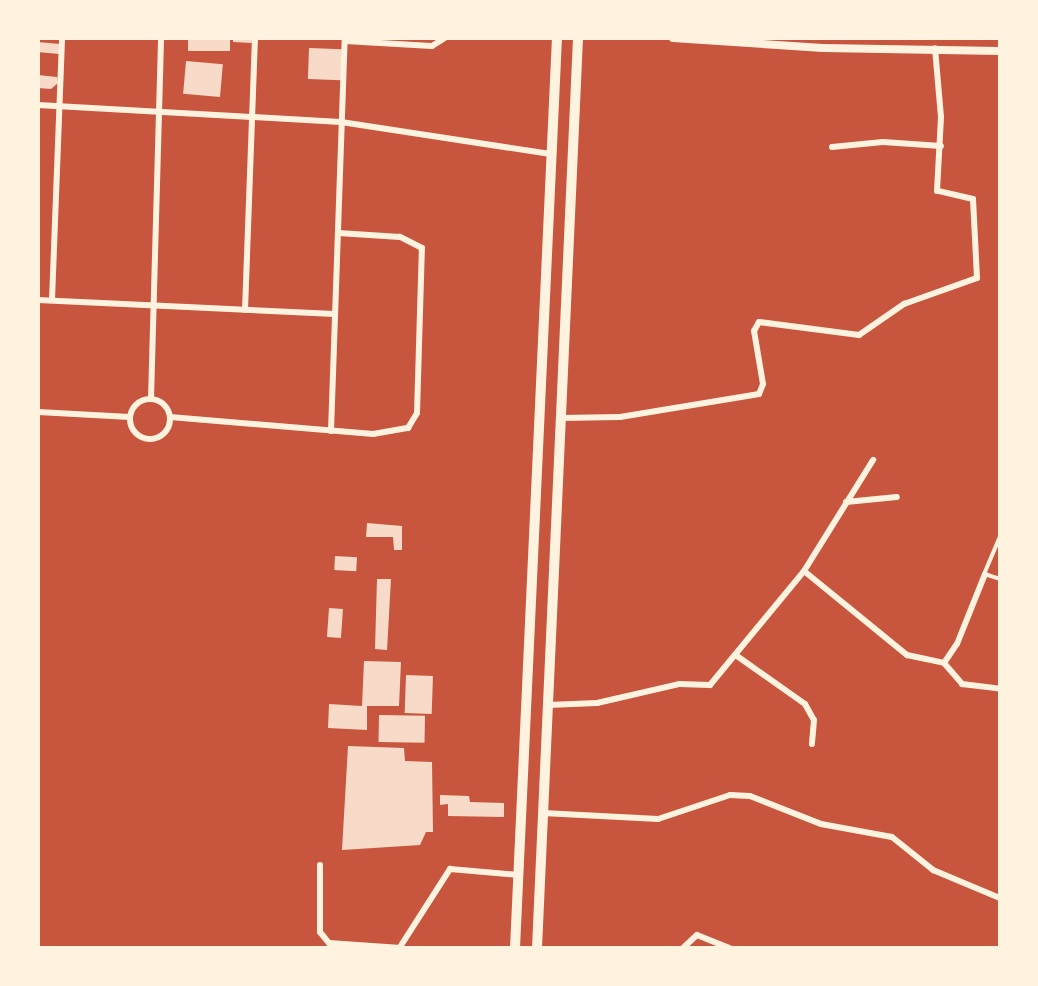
<!DOCTYPE html>
<style>
body{margin:0}
#map{position:relative;width:1038px;height:986px;overflow:hidden;background:#c8553d;font-family:Roboto,sans-serif}
div>[style]{position:absolute}
.building>*{inset:0;background:#f7dbc8;transform-origin:0 0}
.service>*{height:3.5px;margin:-1.75px;padding:0 1.75px;transform-origin:1.75px;border-radius:1.75px;background:#fff3e0}
.minor>*{height:6px;margin:-3px;padding:0 3px;transform-origin:3px;border-radius:3px;background:#fff3e0}
.minor>.ring{margin:-3px;padding:0;box-sizing:content-box;background:none;border:6px solid #fff3e0;border-radius:50%}
.tertiary>*{height:8px;margin:-4px;padding:0 4px;transform-origin:4px;border-radius:4px;background:#fff3e0}
.primary>*{height:10px;margin:-5px;padding:0 5px;transform-origin:5px;border-radius:5px;background:#fff3e0}
span{translate:-50% -50%;white-space:nowrap;text-align:center;line-height:1.15;-webkit-text-stroke:6px #fff3e0;paint-order:stroke}
.frame{position:absolute;inset:0;border:40px solid #fff3e0;pointer-events:none}
</style>
<div id="map">
<div class="building">
<i style="clip-path:polygon(233px 38px,252px 38px,252px 43px,233px 42px)"></i>
<i style="left:188px;top:39px;width:42px;height:12px"></i>
<i style="left:38px;top:42px;width:22px;height:10px;rotate:5deg"></i>
<i style="left:309px;top:48px;width:33px;height:31px;rotate:2deg"></i>
<i style="left:186px;top:61px;width:37px;height:33px;rotate:5deg"></i>
<i style="clip-path:polygon(38px 75px,57px 77px,58px 83px,51px 89px,38px 88px)"></i>
<i style="clip-path:polygon(367px 523px,402px 526px,402px 550px,394px 550px,393px 537px,366px 537px)"></i>
<i style="left:335px;top:556px;width:22px;height:14px;rotate:3deg"></i>
<i style="clip-path:polygon(377px 579px,391px 579px,387px 650px,375px 649px)"></i>
<i style="left:329px;top:608px;width:14px;height:29px;rotate:4deg"></i>
<i style="clip-path:polygon(364px 661px,401px 662px,399px 706px,367px 706px,367px 730px,328px 728px,329px 704px,362px 706px)"></i>
<i style="left:406px;top:675px;width:27px;height:38px;rotate:2deg"></i>
<i style="left:379px;top:715px;width:46px;height:27px;rotate:1deg"></i>
<i style="clip-path:polygon(348px 746px,404px 748px,405px 761px,432px 762px,433px 832px,426px 832px,420px 845px,342px 850px)"></i>
<i style="clip-path:polygon(440px 795px,469px 796px,470px 802px,504px 803px,504px 817px,448px 816px,448px 804px,440px 805px)"></i>
</div>
<div class="service">
<i style="left:1000px;top:538px;width:39px;rotate:113deg"></i>
<i style="left:985px;top:574px;width:16px;rotate:18deg"></i>
</div>
<div class="minor">
<i style="left:345px;top:41px;width:87px;rotate:3.3deg"></i>
<i style="left:432px;top:46px;width:15px;rotate:-32deg"></i>
<i style="left:38px;top:105px;width:303px;rotate:3.2deg"></i>
<i style="left:341px;top:122px;width:212px;rotate:8.7deg"></i>
<i style="left:832px;top:147px;width:51px;rotate:-5.6deg"></i>
<i style="left:883px;top:142px;width:58px;rotate:3.9deg"></i>
<i style="left:38px;top:300px;width:297px;rotate:2.7deg"></i>
<i style="left:52px;top:300px;width:262px;rotate:-87.8deg"></i>
<i style="left:245px;top:310px;width:272px;rotate:-87.9deg"></i>
<i style="left:151px;top:399px;width:361px;rotate:-88.4deg"></i>
<i class="ring" style="left:130px;top:399px;width:34px;height:34px"></i>
<i style="left:38px;top:412px;width:92px;rotate:3.1deg"></i>
<i style="left:170px;top:417px;width:204px;rotate:4.8deg"></i>
<i style="left:373px;top:434px;width:36px;rotate:-10deg"></i>
<i style="left:408px;top:428px;width:17px;rotate:-59deg"></i>
<i style="left:417px;top:413px;width:165px;rotate:-88.3deg"></i>
<i style="left:422px;top:248px;width:25px;rotate:-153deg"></i>
<i style="left:400px;top:237px;width:62px;rotate:-176.3deg"></i>
<i style="left:561px;top:418px;width:59px;rotate:-1deg"></i>
<i style="left:620px;top:417px;width:141px;rotate:-9.4deg"></i>
<i style="left:759px;top:394px;width:11px;rotate:-68deg"></i>
<i style="left:763px;top:384px;width:54px;rotate:-99.6deg"></i>
<i style="left:754px;top:331px;width:10px;rotate:-61deg"></i>
<i style="left:759px;top:322px;width:101px;rotate:7.4deg"></i>
<i style="left:859px;top:335px;width:55px;rotate:-34.6deg"></i>
<i style="left:904px;top:304px;width:77px;rotate:-19.6deg"></i>
<i style="left:977px;top:278px;width:79px;rotate:-92.9deg"></i>
<i style="left:973px;top:199px;width:37px;rotate:-167deg"></i>
<i style="left:937px;top:191px;width:74px;rotate:-86.9deg"></i>
<i style="left:941px;top:117px;width:69px;rotate:-95deg"></i>
<i style="left:331px;top:431px;width:393px;rotate:-88deg"></i>
<i style="left:846px;top:502px;width:51px;rotate:-5.6deg"></i>
<i style="left:804px;top:571px;width:131px;rotate:-58.1deg"></i>
<i style="left:737px;top:656px;width:83px;rotate:35.2deg"></i>
<i style="left:805px;top:704px;width:18px;rotate:61deg"></i>
<i style="left:814px;top:720px;width:24px;rotate:95deg"></i>
<i style="left:944px;top:663px;width:28px;rotate:49deg"></i>
<i style="left:962px;top:684px;width:38px;rotate:7deg"></i>
<i style="left:548px;top:705px;width:49px;rotate:-2.3deg"></i>
<i style="left:597px;top:703px;width:84px;rotate:-13deg"></i>
<i style="left:679px;top:684px;width:31px;rotate:2deg"></i>
<i style="left:710px;top:685px;width:148px;rotate:-50.5deg"></i>
<i style="left:804px;top:571px;width:133px;rotate:39.2deg"></i>
<i style="left:907px;top:655px;width:38px;rotate:12deg"></i>
<i style="left:944px;top:663px;width:23px;rotate:-56deg"></i>
<i style="left:957px;top:644px;width:75px;rotate:-68.2deg"></i>
<i style="left:543px;top:813px;width:115px;rotate:3deg"></i>
<i style="left:658px;top:819px;width:76px;rotate:-18.4deg"></i>
<i style="left:730px;top:795px;width:20px;rotate:3deg"></i>
<i style="left:750px;top:796px;width:76px;rotate:21.5deg"></i>
<i style="left:821px;top:824px;width:72px;rotate:10.4deg"></i>
<i style="left:892px;top:837px;width:53px;rotate:38.8deg"></i>
<i style="left:933px;top:870px;width:73px;rotate:22.7deg"></i>
<i style="left:320px;top:865px;width:67px;rotate:90deg"></i>
<i style="left:320px;top:932px;width:14px;rotate:51deg"></i>
<i style="left:329px;top:943px;width:72px;rotate:4deg"></i>
<i style="left:400px;top:947px;width:93px;rotate:-57.3deg"></i>
<i style="left:450px;top:869px;width:68px;rotate:5deg"></i>
<i style="left:683px;top:948px;width:19px;rotate:-43deg"></i>
<i style="left:697px;top:935px;width:35px;rotate:22deg"></i>
</div>
<div class="tertiary">
<i style="left:673px;top:38px;width:150px;rotate:3.8deg"></i>
<i style="left:823px;top:48px;width:177px;rotate:1deg"></i>
</div>
<div class="primary">
<i style="left:515px;top:948px;width:911px;rotate:-87.36deg"></i>
<i style="left:537px;top:948px;width:911px;rotate:-87.42deg"></i>
</div>
<div class="frame"></div>
</div>
